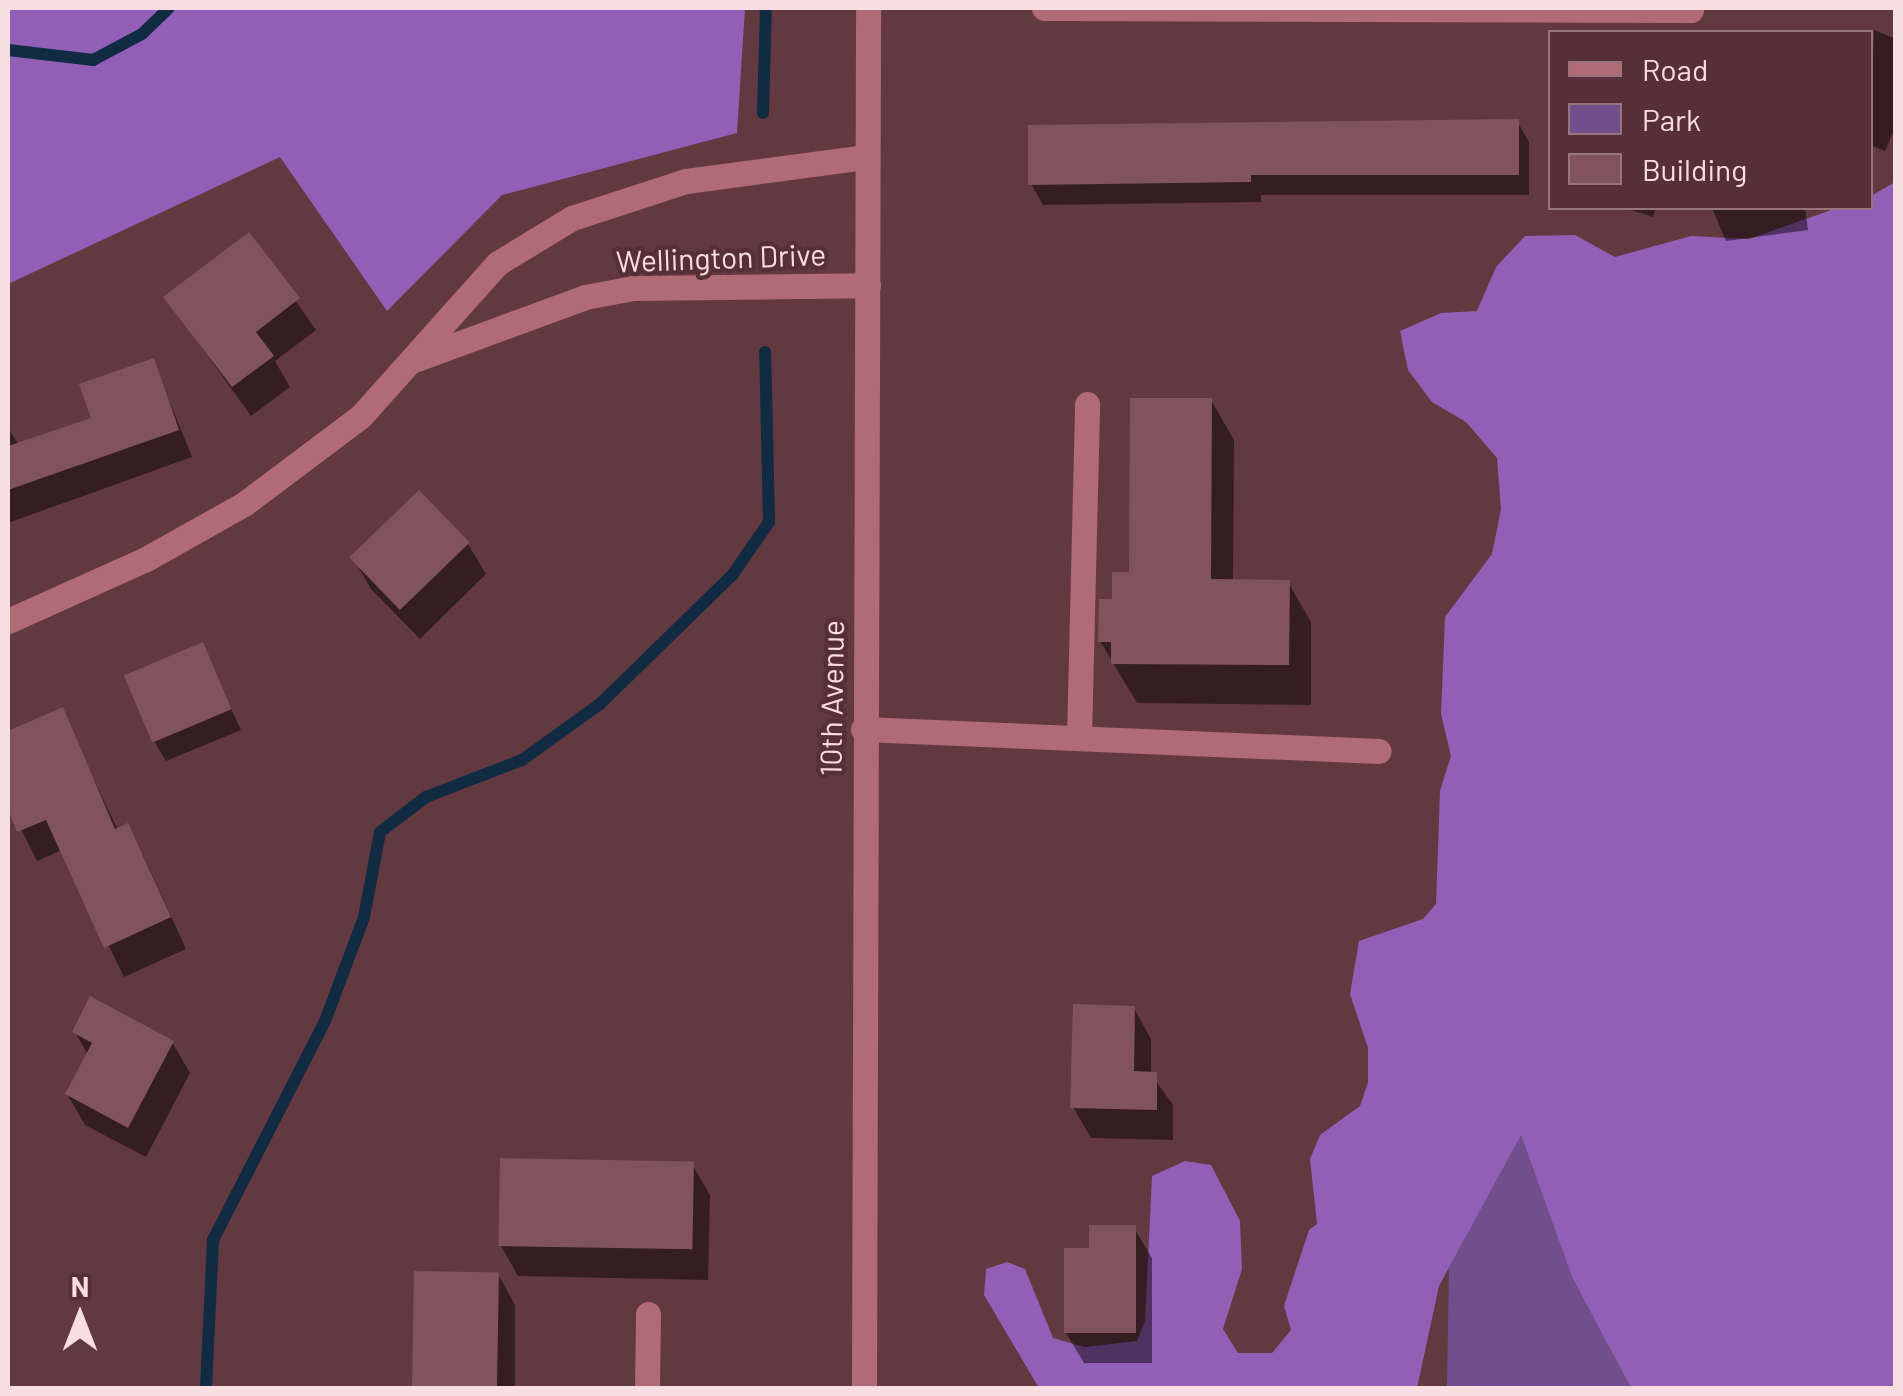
<!DOCTYPE html>
<style>
body{margin:0}
#map{position:relative;width:1903px;height:1396px;overflow:hidden;background:#633940;font-family:Barlow,sans-serif}
div>[style]{position:absolute}
.green>*{inset:0;background:#714f8c}
.forest>*{inset:0;background:#925fb7}
.shadow>*{inset:0;background:#0007}
.stream>*{height:12px;margin:-6px;padding:0 6px;transform-origin:6px;border-radius:6px;background:#112b43}
.building>*{inset:0;background:#81545b;transform-origin:0 0}
.minor>*{height:25px;margin:-12.5px;padding:0 12.5px;transform-origin:12.5px;border-radius:12.5px;background:#b06b76}
span{translate:-50% -50%;white-space:nowrap;text-align:center;line-height:1.15;-webkit-text-stroke:9px #572f36;paint-order:stroke}
.street-label{font-size:30px;color:#f9dee1}
.frame{position:absolute;inset:0;border:10px solid #f9dee1;pointer-events:none}
.legend{position:absolute;left:1548px;top:30px;width:325px;height:180px;box-sizing:border-box;background:#572f36;border:2px solid #98757a;margin:0;padding:12px 18px;list-style:none;font-size:30px;color:#f9dee1}
.legend li{display:flex;align-items:center;gap:20px;height:50px}
.legend b{width:50px;border:2px solid #98757a}
.north{position:absolute;left:30px;top:1266px;width:100px;height:100px;-webkit-text-stroke:8px #572f36;paint-order:stroke;rotate:0deg;font-size:28px;font-weight:700;line-height:40px;text-align:center;color:#f9dee1}
.north::after{content:'';display:block;margin:auto;width:35px;height:45px;background:#f9dee1;clip-path:polygon(50% 0,100% 100%,50% 72%,0 100%)}
</style>
<div id="map">
<div class="green">
<i style="clip-path:polygon(1521px 1134px,1572px 1277px,1631px 1388px,1447px 1388px,1449px 1267px)"></i>
</div>
<div class="forest">
<i style="clip-path:polygon(8px 8px,745px 8px,737px 133px,502px 195px,387px 311px,280px 157px,8px 284px)"></i>
<i style="clip-path:polygon(1895px 182px,1895px 1388px,1631px 1388px,1572px 1277px,1521px 1135px,1439px 1286px,1417px 1388px,1039px 1388px,984px 1295px,986px 1269px,1007px 1262px,1025px 1269px,1053px 1338px,1085px 1347px,1137px 1341px,1145px 1321px,1152px 1176px,1185px 1161px,1211px 1165px,1240px 1221px,1242px 1269px,1223px 1329px,1238px 1353px,1272px 1353px,1291px 1330px,1284px 1306px,1309px 1230px,1317px 1224px,1310px 1159px,1320px 1135px,1360px 1106px,1368px 1082px,1368px 1048px,1350px 994px,1359px 941px,1423px 919px,1436px 904px,1440px 791px,1451px 756px,1441px 714px,1445px 617px,1492px 554px,1501px 509px,1497px 458px,1466px 422px,1432px 402px,1408px 370px,1400px 331px,1441px 313px,1477px 311px,1496px 267px,1525px 236px,1575px 235px,1615px 257px,1691px 236px,1749px 239px,1837px 208px,1870px 208px,1871px 196px)"></i>
</div>
<div class="shadow">
<i style="clip-path:polygon(1874px 30px,1896px 39px,1896px 126px,1885px 151px,1870px 145px)"></i>
<i style="clip-path:polygon(1517px 121px,1529px 142px,1529px 195px,1261px 195px,1261px 202px,1043px 205px,1031px 184px)"></i>
<i style="clip-path:polygon(1624px 208px,1656px 208px,1653px 217px)"></i>
<i style="clip-path:polygon(1712px 208px,1805px 208px,1808px 230px,1726px 241px)"></i>
<i style="clip-path:polygon(249px 235px,316px 330px,275px 361px,290px 387px,251px 416px,166px 298px)"></i>
<i style="clip-path:polygon(153px 361px,192px 457px,8px 523px,8px 428px,19px 445px,94px 420px)"></i>
<i style="clip-path:polygon(1211px 400px,1234px 440px,1233px 582px,1288px 582px,1311px 622px,1311px 705px,1137px 703px,1100px 641px)"></i>
<i style="clip-path:polygon(419px 494px,468px 544px,486px 574px,420px 639px,371px 589px,353px 558px)"></i>
<i style="clip-path:polygon(202px 646px,241px 730px,166px 761px,154px 741px)"></i>
<i style="clip-path:polygon(61px 710px,118px 830px,127px 826px,144px 857px,186px 949px,124px 977px,62px 850px,37px 861px,8px 803px,8px 733px)"></i>
<i style="clip-path:polygon(1134px 1008px,1151px 1039px,1151px 1074px,1173px 1105px,1173px 1140px,1091px 1138px,1073px 1107px)"></i>
<i style="clip-path:polygon(75px 1032px,172px 1042px,190px 1073px,146px 1157px,85px 1125px,67px 1094px,88px 1055px)"></i>
<i style="clip-path:polygon(692px 1164px,710px 1195px,708px 1280px,518px 1276px,501px 1246px)"></i>
<i style="clip-path:polygon(1134px 1228px,1152px 1258px,1152px 1363px,1084px 1363px,1066px 1333px,1091px 1251px)"></i>
<i style="clip-path:polygon(417px 1274px,498px 1274px,515px 1305px,515px 1388px,417px 1388px)"></i>
</div>
<div class="stream">
<i style="left:8px;top:50px;width:86px;rotate:6.7deg"></i>
<i style="left:93px;top:60px;width:55px;rotate:-28deg"></i>
<i style="left:142px;top:34px;width:37px;rotate:-44deg"></i>
<i style="left:763px;top:113px;width:105px;rotate:-88.4deg"></i>
<i style="left:206px;top:1388px;width:148px;rotate:-87.3deg"></i>
<i style="left:213px;top:1240px;width:246px;rotate:-62.9deg"></i>
<i style="left:325px;top:1021px;width:111px;rotate:-69.4deg"></i>
<i style="left:364px;top:917px;width:86px;rotate:-79.3deg"></i>
<i style="left:380px;top:832px;width:58px;rotate:-37.3deg"></i>
<i style="left:426px;top:797px;width:103px;rotate:-21.1deg"></i>
<i style="left:522px;top:760px;width:96px;rotate:-35.7deg"></i>
<i style="left:600px;top:704px;width:186px;rotate:-44.3deg"></i>
<i style="left:733px;top:574px;width:63px;rotate:-55.3deg"></i>
<i style="left:769px;top:522px;width:170px;rotate:-91.3deg"></i>
</div>
<div class="building">
<i style="clip-path:polygon(1519px 119px,1519px 175px,1251px 175px,1251px 182px,1028px 185px,1028px 125px)"></i>
<i style="clip-path:polygon(249px 232px,300px 298px,256px 332px,274px 356px,232px 387px,163px 297px)"></i>
<i style="clip-path:polygon(154px 358px,179px 430px,8px 490px,8px 446px,91px 418px,79px 384px)"></i>
<i style="clip-path:polygon(1130px 398px,1212px 398px,1211px 579px,1290px 580px,1289px 665px,1111px 664px,1111px 642px,1098px 642px,1099px 599px,1112px 599px,1112px 572px,1129px 572px)"></i>
<i style="left:419px;top:490px;width:73px;height:97px;rotate:46deg"></i>
<i style="left:203px;top:642px;width:73px;height:86px;rotate:67deg"></i>
<i style="clip-path:polygon(63px 707px,115px 829px,128px 823px,171px 917px,104px 948px,46px 820px,17px 832px,8px 809px,8px 731px)"></i>
<i style="clip-path:polygon(90px 996px,174px 1041px,128px 1128px,65px 1094px,92px 1043px,72px 1032px)"></i>
<i style="clip-path:polygon(1073px 1004px,1135px 1006px,1134px 1071px,1157px 1072px,1157px 1110px,1070px 1108px)"></i>
<i style="left:500px;top:1158px;width:194px;height:88px;rotate:1deg"></i>
<i style="clip-path:polygon(1089px 1225px,1136px 1225px,1136px 1333px,1064px 1333px,1064px 1248px,1089px 1248px)"></i>
<i style="left:414px;top:1271px;width:85px;height:117px;rotate:1deg"></i>
</div>
<div class="minor">
<i style="left:1044px;top:8px;width:647px;rotate:0.18deg"></i>
<i style="left:414px;top:360px;width:182px;rotate:-20.2deg"></i>
<i style="left:585px;top:297px;width:49px;rotate:-10.6deg"></i>
<i style="left:633px;top:288px;width:235px;rotate:-0.7deg"></i>
<i style="left:8px;top:621px;width:151px;rotate:-24.2deg"></i>
<i style="left:146px;top:559px;width:112px;rotate:-29.3deg"></i>
<i style="left:244px;top:504px;width:146px;rotate:-36.9deg"></i>
<i style="left:361px;top:416px;width:205px;rotate:-48.2deg"></i>
<i style="left:498px;top:263px;width:87px;rotate:-31.3deg"></i>
<i style="left:572px;top:218px;width:120px;rotate:-18deg"></i>
<i style="left:686px;top:181px;width:182px;rotate:-7.6deg"></i>
<i style="left:863px;top:729px;width:516px;rotate:2.44deg"></i>
<i style="left:1079px;top:737px;width:333px;rotate:-88.6deg"></i>
<i style="left:647px;top:1388px;width:74px;rotate:-89.2deg"></i>
<i style="left:864px;top:1388px;width:1380px;rotate:-89.83deg"></i>
</div>
<div class="street-label">
<span style="left:721px;top:257px;rotate:-2deg">Wellington Drive</span>
<span style="left:831px;top:698px;rotate:-89deg">10th Avenue</span>
</div>
<div class="frame"></div>
<ul class="legend">
<li><b style="height:12px;background:#b06b76"></b>Road</li>
<li><b style="height:28px;background:#714f8c"></b>Park</li>
<li><b style="height:28px;background:#81545b"></b>Building</li>
</ul>
<div class="north">N</div>
</div>
